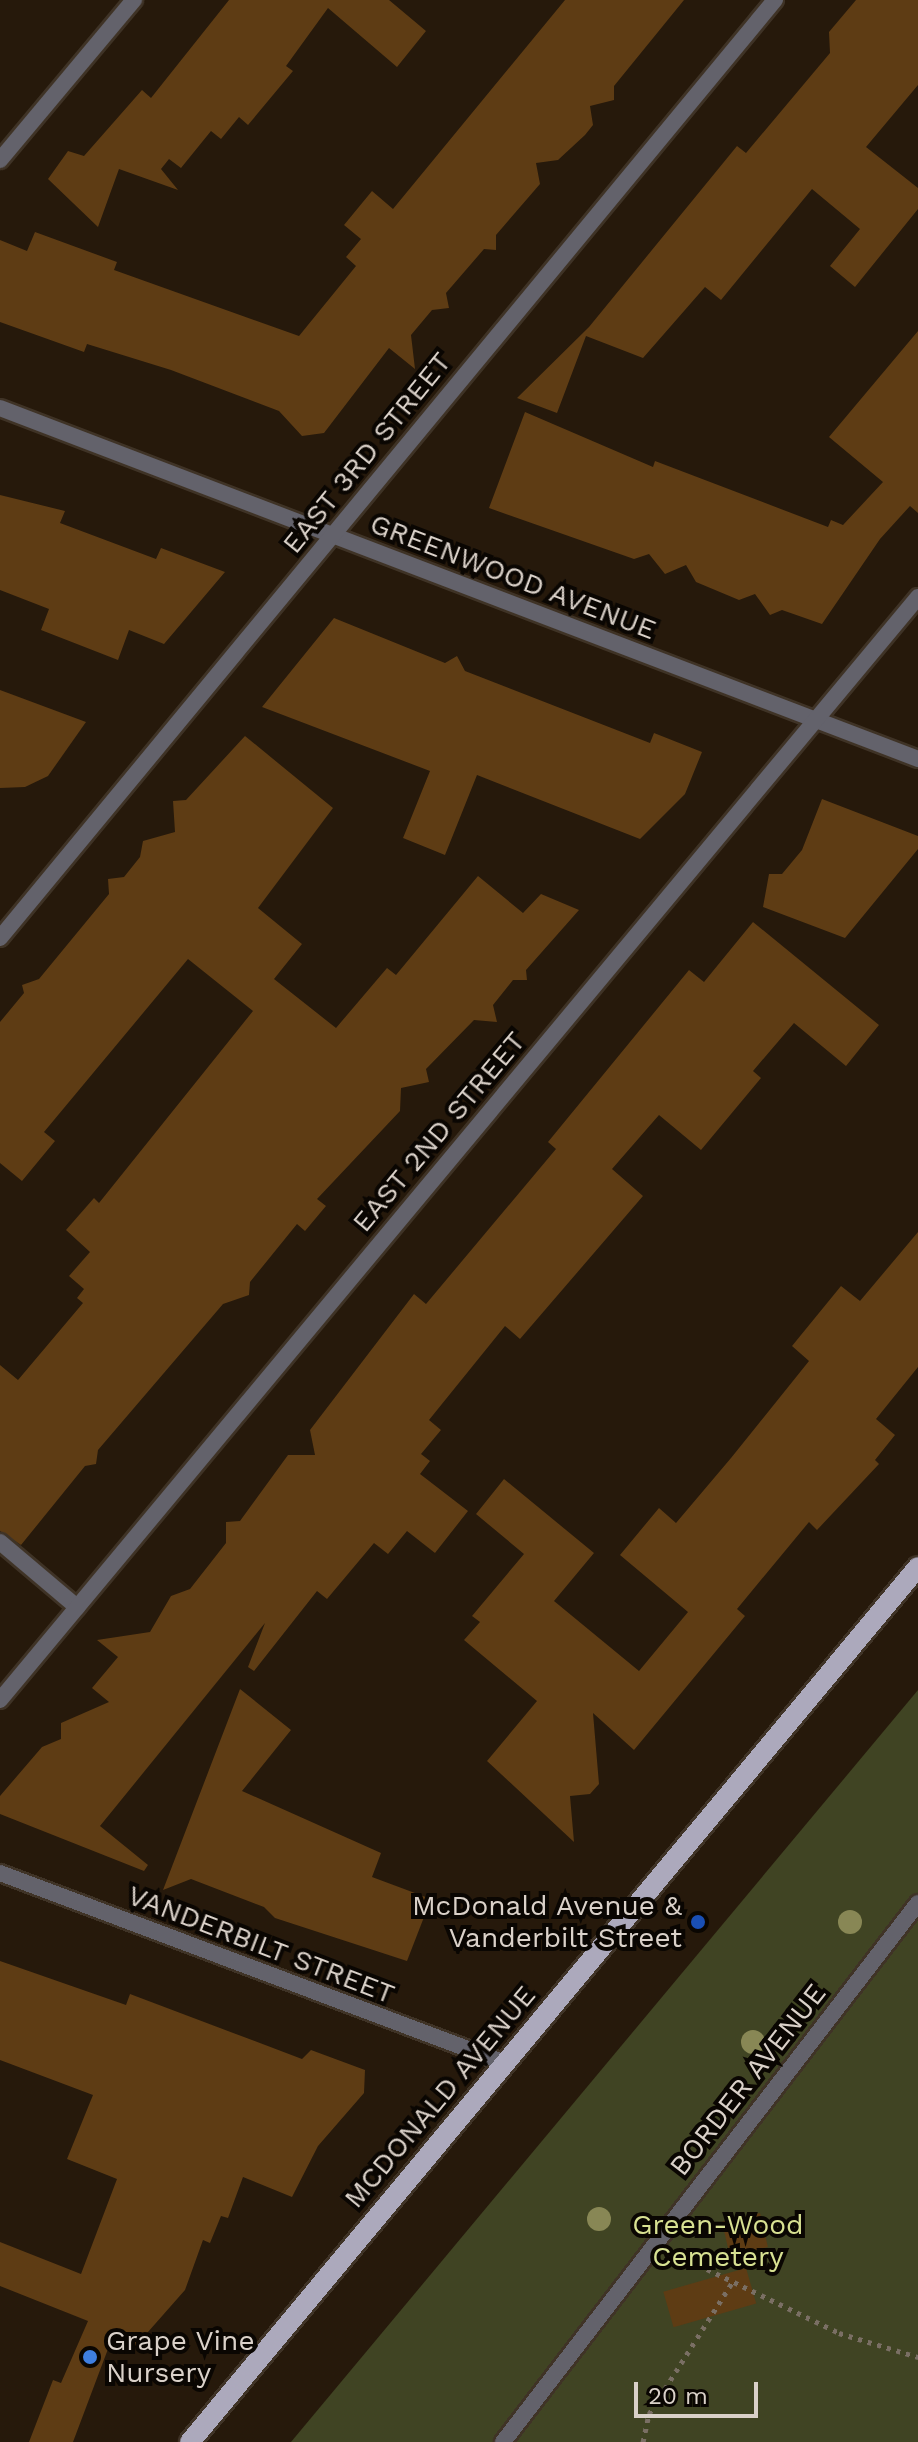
<!DOCTYPE html>
<style>
body{margin:0}
#map{position:relative;width:918px;height:2442px;overflow:hidden;background:#26190b;font-family:"Work Sans",sans-serif}
div>[style]{position:absolute}
.green>*{inset:0;background:#404423}
.building>*{inset:0;background:#5e3c14;transform-origin:0 0}
.path>*{height:5px;margin-top:-2.5px;transform-origin:0;background:repeating-linear-gradient(90deg,#7a6f64 0 4px,transparent 0 10px)}
.roads{filter:drop-shadow(2px 0 #3f3326) drop-shadow(-2px 0 #3f3326) drop-shadow(0 2px #3f3326) drop-shadow(0 -2px #3f3326)}
.lane>*{height:16px;margin:-8px;padding:0 8px;transform-origin:8px;border-radius:8px;background:#63626b}
.street>*{height:16px;margin:-8px;padding:0 8px;transform-origin:8px;border-radius:8px;background:#63626b}
.primary>*{height:20px;margin:-10px;padding:0 10px;transform-origin:10px;border-radius:10px;background:#aca9bc}
.trees>*{width:24px;height:24px;margin:-12px;border-radius:50%;background:#888755}
.dots>*{width:22px;height:22px;translate:-50% -50%;box-sizing:border-box;border:4px solid #0a0602;border-radius:50%}
span{translate:-50% -50%;white-space:nowrap;text-align:center;line-height:1.15;-webkit-text-stroke:8px #0a0602;paint-order:stroke}
.street-label{font-size:28px;color:#dad1c9}
.poi-label{font-size:28px;color:#dad1c9}
.right{translate:-100% -50%;text-align:right}
.left{translate:0 -50%;text-align:left}
.park-label{font-size:28px;color:#d8e192}
.scale{position:absolute;left:634px;top:2382px;width:124px;height:36px;box-sizing:border-box;border:4px solid #dad1c9;border-top:0;padding-left:10px;font-size:24px;line-height:28px;white-space:nowrap;color:#dad1c9;-webkit-text-stroke:6px #0a0602;paint-order:stroke}
</style>
<div id="map">
<div class="green">
<i style="clip-path:polygon(918px 1690px,918px 2442px,291px 2442px)"></i>
</div>
<div class="building">
<i style="clip-path:polygon(229px 0,389px 0,426px 31px,397px 67px,328px 8px,286px 66px,293px 71px,248px 125px,239px 117px,221px 139px,211px 131px,181px 168px,169px 159px,161px 169px,178px 190px,119px 169px,98px 227px,48px 179px,68px 151px,84px 156px,142px 90px,151px 98px)"></i>
<i style="clip-path:polygon(565px 0,684px 0,614px 86px,614px 100px,590px 106px,593px 125px,585px 135px,558px 160px,536px 163px,540px 184px,496px 235px,496px 250px,484px 249px,446px 293px,449px 308px,432px 310px,411px 335px,415px 369px,389px 348px,324px 433px,302px 436px,279px 411px,171px 370px,87px 344px,84px 352px,0 322px,0 240px,27px 251px,35px 232px,117px 262px,114px 270px,299px 336px,356px 266px,346px 257px,361px 239px,344px 225px,372px 191px,393px 209px)"></i>
<i style="clip-path:polygon(856px 0,918px 0,918px 85px,866px 147px,918px 188px,918px 209px,855px 287px,830px 266px,860px 229px,812px 189px,721px 300px,705px 287px,643px 358px,586px 336px,557px 413px,517px 398px,589px 327px,737px 146px,746px 153px,830px 53px,829px 32px)"></i>
<i style="clip-path:polygon(918px 331px,918px 513px,910px 506px,880px 539px,822px 624px,782px 610px,770px 615px,755px 594px,739px 600px,696px 582px,686px 565px,665px 574px,649px 554px,634px 559px,489px 508px,525px 412px,653px 467px,655px 461px,828px 527px,831px 520px,843px 525px,883px 482px,829px 437px)"></i>
<i style="clip-path:polygon(0 495px,65px 511px,60px 523px,156px 559px,161px 548px,225px 572px,164px 644px,129px 630px,118px 660px,41px 630px,49px 609px,0 590px)"></i>
<i style="clip-path:polygon(334px 618px,445px 663px,457px 656px,465px 671px,650px 743px,654px 733px,702px 752px,685px 794px,640px 839px,477px 775px,445px 855px,403px 838px,430px 771px,262px 707px)"></i>
<i style="clip-path:polygon(0 690px,86px 722px,48px 776px,25px 787px,0 788px)"></i>
<i style="clip-path:polygon(245px 736px,333px 808px,258px 908px,302px 944px,274px 979px,336px 1028px,387px 968px,396px 975px,478px 876px,523px 913px,541px 894px,579px 910px,526px 970px,527px 980px,513px 980px,493px 1005px,497px 1022px,474px 1020px,426px 1069px,429px 1082px,401px 1088px,400px 1111px,317px 1199px,326px 1206px,305px 1231px,297px 1224px,250px 1282px,249px 1295px,223px 1304px,98px 1450px,96px 1464px,85px 1466px,21px 1545px,0 1531px,0 1365px,18px 1380px,83px 1303px,77px 1298px,84px 1289px,69px 1276px,90px 1252px,66px 1230px,94px 1198px,99px 1203px,253px 1011px,188px 959px,44px 1132px,55px 1141px,22px 1181px,0 1163px,0 1022px,24px 993px,22px 985px,39px 979px,109px 894px,108px 879px,124px 877px,140px 857px,143px 841px,175px 832px,173px 801px,186px 800px)"></i>
<i style="clip-path:polygon(822px 799px,918px 836px,918px 849px,845px 938px,763px 907px,769px 874px,782px 874px,802px 850px)"></i>
<i style="clip-path:polygon(753px 922px,879px 1025px,846px 1066px,794px 1023px,753px 1071px,761px 1078px,701px 1150px,659px 1115px,612px 1169px,643px 1196px,520px 1339px,505px 1326px,429px 1420px,441px 1430px,421px 1454px,430px 1461px,420px 1474px,468px 1511px,435px 1553px,407px 1531px,388px 1554px,374px 1543px,327px 1599px,317px 1591px,254px 1671px,248px 1667px,265px 1623px,100px 1826px,148px 1865px,144px 1871px,0 1814px,0 1796px,42px 1747px,61px 1739px,61px 1723px,109px 1702px,92px 1688px,118px 1657px,97px 1640px,150px 1632px,171px 1596px,190px 1589px,226px 1543px,226px 1522px,240px 1521px,288px 1455px,315px 1455px,310px 1430px,414px 1294px,426px 1304px,556px 1149px,548px 1142px,689px 970px,704px 982px)"></i>
<i style="clip-path:polygon(918px 1232px,918px 1367px,876px 1419px,895px 1435px,875px 1460px,879px 1464px,817px 1530px,809px 1522px,737px 1609px,745px 1616px,634px 1750px,593px 1713px,599px 1784px,590px 1794px,570px 1796px,574px 1842px,487px 1761px,537px 1701px,464px 1640px,480px 1622px,472px 1616px,524px 1554px,476px 1514px,504px 1479px,594px 1553px,554px 1601px,639px 1671px,688px 1612px,620px 1555px,659px 1508px,676px 1523px,731px 1458px,809px 1361px,792px 1346px,841px 1286px,860px 1301px)"></i>
<i style="clip-path:polygon(240px 1689px,291px 1730px,242px 1791px,381px 1853px,372px 1877px,431px 1899px,407px 1961px,275px 1918px,264px 1907px,191px 1879px,163px 1890px)"></i>
<i style="clip-path:polygon(0 1961px,126px 2005px,130px 1994px,302px 2059px,311px 2050px,365px 2070px,364px 2093px,318px 2146px,292px 2197px,243px 2177px,228px 2218px,221px 2216px,210px 2243px,203px 2240px,185px 2290px,133px 2349px,111px 2341px,73px 2442px,29px 2442px,53px 2380px,61px 2383px,88px 2321px,0 2286px,0 2242px,81px 2274px,117px 2179px,67px 2159px,93px 2095px,0 2060px)"></i>
<i style="left:760px;top:2213px;width:35px;height:39px;rotate:77deg"></i>
<i style="left:746px;top:2268px;width:37px;height:86px;rotate:74deg"></i>
</div>
<div class="path">
<i style="left:680px;top:2256px;width:177px;rotate:25.8deg"></i>
<i style="left:839px;top:2333px;width:83px;rotate:16.9deg"></i>
<i style="left:643px;top:2442px;width:29px;rotate:-78deg"></i>
<i style="left:649px;top:2414px;width:157px;rotate:-57.7deg"></i>
</div>
<div class="roads">
<div class="lane">
<i style="left:0;top:1542px;width:101px;rotate:40.2deg"></i>
<i style="left:503px;top:2442px;width:680px;rotate:-52.41deg"></i>
</div>
<div class="street">
<i style="left:0;top:160px;width:209px;rotate:-50.1deg"></i>
<i style="left:0;top:408px;width:983px;rotate:20.92deg"></i>
<i style="left:0;top:938px;width:1217px;rotate:-50.44deg"></i>
<i style="left:0;top:1700px;width:1435px;rotate:-50.23deg"></i>
<i style="left:0;top:1873px;width:540px;rotate:20.62deg"></i>
</div>
<div class="primary">
<i style="left:190px;top:2442px;width:1138px;rotate:-50.24deg"></i>
</div>
</div>
<div class="trees">
<i style="left:850px;top:1922px"></i>
<i style="left:753px;top:2042px"></i>
<i style="left:599px;top:2219px"></i>
</div>
<div class="dots">
<i style="left:698px;top:1922px;background:#1a4fb4"></i>
<i style="left:90px;top:2357px;background:#3f7fe0"></i>
</div>
<div class="street-label">
<span style="left:367px;top:453px;rotate:-51deg">EAST 3RD STREET</span>
<span style="left:513px;top:577px;rotate:21deg">GREENWOOD AVENUE</span>
<span style="left:439px;top:1132px;rotate:-50deg">EAST 2ND STREET</span>
<span style="left:261px;top:1945px;rotate:21deg">VANDERBILT STREET</span>
<span style="left:748px;top:2080px;rotate:-52deg">BORDER AVENUE</span>
<span style="left:440px;top:2097px;rotate:-50deg">MCDONALD AVENUE</span>
</div>
<div class="poi-label">
<span class="right" style="left:682px;top:1922px">McDonald Avenue &amp;<br>Vanderbilt Street</span>
<span class="left" style="left:106px;top:2357px">Grape Vine<br>Nursery</span>
</div>
<div class="park-label">
<span style="left:718px;top:2241px">Green-Wood<br>Cemetery</span>
</div>
<div class="scale">20 m</div>
</div>
